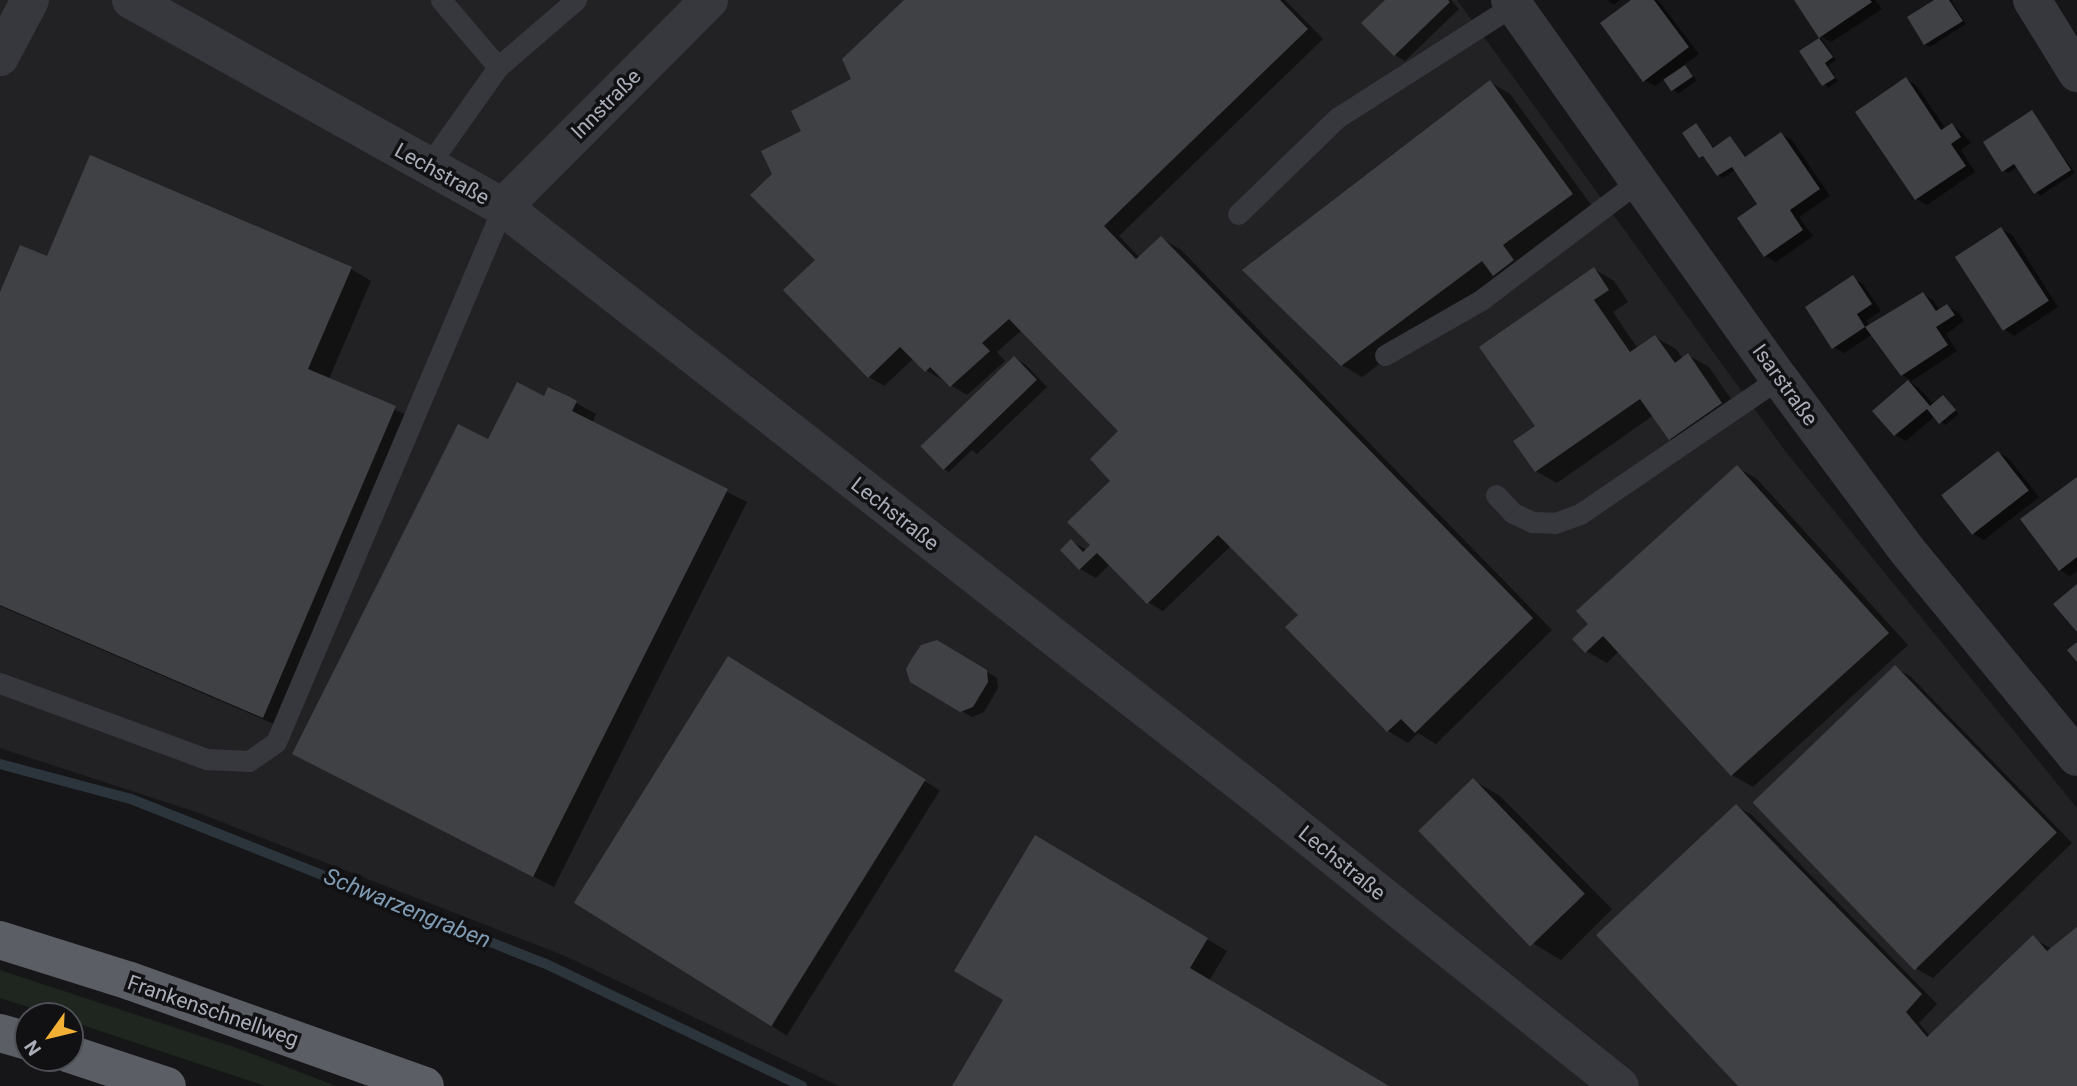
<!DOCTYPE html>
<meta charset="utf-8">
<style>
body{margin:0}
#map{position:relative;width:2077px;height:1086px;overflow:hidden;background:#161618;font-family:Roboto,sans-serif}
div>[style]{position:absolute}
.built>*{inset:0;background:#222225}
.green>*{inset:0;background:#1e261f}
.shadow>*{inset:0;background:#0007;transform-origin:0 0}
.stream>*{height:10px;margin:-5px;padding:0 5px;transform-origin:5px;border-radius:5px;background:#2c353c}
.building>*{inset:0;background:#404145;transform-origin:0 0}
.service>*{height:21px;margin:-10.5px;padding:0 10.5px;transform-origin:10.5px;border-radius:10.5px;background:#37383d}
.minor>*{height:38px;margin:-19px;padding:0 19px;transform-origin:19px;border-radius:19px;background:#37383d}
.trunk>*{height:38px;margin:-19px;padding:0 19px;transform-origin:19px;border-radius:19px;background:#5b5e65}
span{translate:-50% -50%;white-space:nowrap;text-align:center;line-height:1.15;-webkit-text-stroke:7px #111113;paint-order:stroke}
.street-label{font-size:21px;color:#a8adb8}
.water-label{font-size:23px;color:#7f9bb3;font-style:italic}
.north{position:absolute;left:14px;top:1002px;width:70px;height:70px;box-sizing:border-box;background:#111113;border:2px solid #4d4f55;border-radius:50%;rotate:236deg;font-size:19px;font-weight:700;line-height:28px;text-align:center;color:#a8adb8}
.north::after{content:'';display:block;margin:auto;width:24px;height:32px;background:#f2b134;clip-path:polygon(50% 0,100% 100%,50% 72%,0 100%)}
</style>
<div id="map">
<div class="built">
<i style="clip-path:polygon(0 0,1457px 0,1786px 452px,2077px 808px,2077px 1086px,839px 1086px,565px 956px,196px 812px,0 748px)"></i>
</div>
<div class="green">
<i style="clip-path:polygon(0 970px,237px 1048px,336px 1086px,265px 1086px,70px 1021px,70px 1016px,56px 1016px,0 998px)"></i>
</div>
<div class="shadow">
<i style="clip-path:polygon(907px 0,1285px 0,1323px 39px,1119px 236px,1140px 258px,1161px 238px,1181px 250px,1552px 630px,1436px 744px,1418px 733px,1408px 743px,1388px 731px,1287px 627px,1300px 615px,1232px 545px,1163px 611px,1148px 602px,1110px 564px,1096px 578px,1080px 569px,1062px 550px,1071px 541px,1087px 550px,1092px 545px,1113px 481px,1121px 431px,1022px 330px,997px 352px,1005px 361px,967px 395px,926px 370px,914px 358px,884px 386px,869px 377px,818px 260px,774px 174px,804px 132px,854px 79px)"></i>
<i style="clip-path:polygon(1387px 0,1451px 0,1459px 9px,1405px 61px,1395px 55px)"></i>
<i style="clip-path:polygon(1607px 0,1620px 0,1614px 5px)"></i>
<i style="clip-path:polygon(1634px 0,1658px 0,1699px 54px,1683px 66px,1697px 80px,1678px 94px,1665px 79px,1655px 86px,1644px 80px)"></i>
<i style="clip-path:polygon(1796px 0,1875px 0,1882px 9px,1831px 42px,1821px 36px)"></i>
<i style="clip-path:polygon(1937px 0,1951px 0,1966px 24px,1930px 47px,1925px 44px)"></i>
<i style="clip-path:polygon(1821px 38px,1836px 60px,1828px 66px,1838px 81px,1828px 88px,1801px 51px)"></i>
<i style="clip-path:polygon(1906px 79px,1916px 85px,1946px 129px,1952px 126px,1962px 132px,1971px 143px,1961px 150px,1975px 172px,1927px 205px,1916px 199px)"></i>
<i style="clip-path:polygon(1490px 82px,1510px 94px,1592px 206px,1362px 377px,1342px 365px)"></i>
<i style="clip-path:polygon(2032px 112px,2075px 173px,2040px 196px,2018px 167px,2008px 173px,2004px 170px)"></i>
<i style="clip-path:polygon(1696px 125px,1715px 149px,1730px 138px,1747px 158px,1781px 134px,1792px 140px,1830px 196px,1799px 217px,1813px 236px,1776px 262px,1765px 256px,1760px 204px,1736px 169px,1723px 178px,1719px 175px,1684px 133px)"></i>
<i style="clip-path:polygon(2001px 229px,2012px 235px,2058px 307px,2014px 336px,2004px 329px)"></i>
<i style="clip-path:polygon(48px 258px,351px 269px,371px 281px,329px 379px,415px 419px,283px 728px,0 606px,0 296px)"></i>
<i style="clip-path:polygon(1594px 269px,1614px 281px,1628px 302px,1613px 312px,1638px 349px,1655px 337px,1676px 349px,1683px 359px,1688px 355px,1709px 367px,1742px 415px,1691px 451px,1670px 439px,1654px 415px,1557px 483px,1536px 471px,1515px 441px,1537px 426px)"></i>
<i style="clip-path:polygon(1853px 278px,1863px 284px,1881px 311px,1866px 321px,1870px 326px,1923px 294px,1933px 300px,1940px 311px,1947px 306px,1958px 312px,1964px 321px,1946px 334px,1957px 351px,1910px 382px,1919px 388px,1934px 405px,1943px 397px,1959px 414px,1945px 425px,1935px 416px,1906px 441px,1895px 435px,1874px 411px,1911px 380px,1902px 375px,1873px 334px,1844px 353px,1834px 347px)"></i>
<i style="clip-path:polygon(1014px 358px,1025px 364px,1047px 387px,977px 454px,972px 450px,949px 472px,944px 469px,923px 446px)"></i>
<i style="clip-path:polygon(545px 398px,569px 399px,596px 414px,592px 423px,747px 502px,554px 887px,314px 765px,489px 442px)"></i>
<i style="clip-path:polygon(1999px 453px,2009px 459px,2039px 497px,1984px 540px,1974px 534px)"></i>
<i style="clip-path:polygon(1737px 467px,1757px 479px,1908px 645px,1753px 787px,1732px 775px,1619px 651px,1607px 663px,1586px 651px)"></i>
<i style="clip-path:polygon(2077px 479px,2077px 571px,2070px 576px,2060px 570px)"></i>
<i style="clip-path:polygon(937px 642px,997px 678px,998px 688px,984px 712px,972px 717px,912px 681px)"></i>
<i style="left:744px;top:668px;width:231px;height:289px;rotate:32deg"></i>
<i style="clip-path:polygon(1896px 668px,1911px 677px,2072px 843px,1933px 978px,1917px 969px)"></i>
<i style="clip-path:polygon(1473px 780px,1500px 796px,1612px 909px,1561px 960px,1534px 944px)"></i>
<i style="clip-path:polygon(1736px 806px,1752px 815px,1937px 1004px,1919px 1023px,1931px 1037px,2033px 938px,2052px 949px,2077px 929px,2077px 1086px,1740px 1086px)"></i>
<i style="clip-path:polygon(1102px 877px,1227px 951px,1209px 981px,1386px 1086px,954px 1086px)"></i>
</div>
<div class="stream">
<i style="left:0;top:764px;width:136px;rotate:15deg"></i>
<i style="left:131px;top:799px;width:444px;rotate:21.7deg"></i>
<i style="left:544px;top:963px;width:286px;rotate:25.5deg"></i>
</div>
<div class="building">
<i style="clip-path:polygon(904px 0,1280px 0,1308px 29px,1104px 226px,1136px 259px,1161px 236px,1533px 618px,1415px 733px,1401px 719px,1387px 732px,1285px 627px,1298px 615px,1218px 535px,1147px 604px,1097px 553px,1079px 570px,1060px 550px,1071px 539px,1083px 552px,1090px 545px,1067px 522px,1110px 481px,1090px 459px,1118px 431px,1009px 319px,982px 343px,990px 351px,950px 387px,930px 367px,925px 372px,900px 347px,868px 378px,783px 290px,815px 260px,750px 195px,772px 174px,761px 151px,801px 131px,791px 111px,851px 79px,842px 59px)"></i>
<i style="clip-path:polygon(1385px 0,1448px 0,1450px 2px,1394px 56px,1361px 23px)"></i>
<i style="clip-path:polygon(1631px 0,1654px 0,1689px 47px,1643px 82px,1600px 23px)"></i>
<i style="clip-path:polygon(1794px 0,1870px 0,1872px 2px,1819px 38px)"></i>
<i style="clip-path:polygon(1934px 0,1949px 0,1963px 21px,1924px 45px,1907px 17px)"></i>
<i style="clip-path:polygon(1819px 38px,1833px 57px,1825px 63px,1835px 78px,1822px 86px,1799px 51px)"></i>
<i style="left:1685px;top:65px;width:14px;height:26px;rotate:56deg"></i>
<i style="clip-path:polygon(1906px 77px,1941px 130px,1952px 123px,1961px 137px,1951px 144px,1966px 166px,1915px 200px,1855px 112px)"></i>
<i style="clip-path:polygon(1490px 80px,1573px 194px,1503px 245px,1514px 260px,1493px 276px,1482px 261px,1341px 366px,1242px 270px)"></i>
<i style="clip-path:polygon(2032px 110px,2071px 170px,2034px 194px,2014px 164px,2002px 172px,1983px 142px)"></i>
<i style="clip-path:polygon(1696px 123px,1713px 148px,1730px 136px,1745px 157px,1781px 132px,1820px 189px,1790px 210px,1803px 230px,1764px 257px,1737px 218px,1757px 204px,1732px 167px,1717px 176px,1703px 156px,1699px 158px,1682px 133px)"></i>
<i style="clip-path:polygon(90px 155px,352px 267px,308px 369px,396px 406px,263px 718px,0 605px,0 292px,20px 245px,47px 256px)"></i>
<i style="left:2001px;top:227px;width:88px;height:55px;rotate:57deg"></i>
<i style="clip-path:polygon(1594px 267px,1609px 290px,1594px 300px,1630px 352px,1655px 335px,1675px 363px,1688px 353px,1722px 403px,1669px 440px,1640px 399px,1535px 472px,1513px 441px,1535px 426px,1479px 347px)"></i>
<i style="clip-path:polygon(1853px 275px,1872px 304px,1857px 314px,1865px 327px,1832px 349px,1805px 307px)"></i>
<i style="clip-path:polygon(1923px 292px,1936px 311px,1947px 304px,1955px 315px,1936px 327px,1948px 345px,1901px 376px,1865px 327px)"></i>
<i style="left:1014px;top:356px;width:33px;height:130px;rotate:46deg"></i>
<i style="clip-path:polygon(1908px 380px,1930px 406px,1943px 395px,1956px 410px,1939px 424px,1927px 409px,1894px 436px,1872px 411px)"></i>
<i style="clip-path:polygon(517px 382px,544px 396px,548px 387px,570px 397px,577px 401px,572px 411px,728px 489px,533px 877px,292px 754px,458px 424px,488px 439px)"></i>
<i style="left:1998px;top:451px;width:50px;height:72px;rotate:52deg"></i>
<i style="clip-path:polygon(1737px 465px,1889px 633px,1731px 776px,1603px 636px,1585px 653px,1572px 639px,1588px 624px,1576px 611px)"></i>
<i style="clip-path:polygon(2077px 477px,2077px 557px,2059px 571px,2020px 519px)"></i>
<i style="clip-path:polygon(2077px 584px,2077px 632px,2053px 604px)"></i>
<i style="clip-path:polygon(937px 640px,987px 670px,988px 682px,973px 707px,960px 712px,910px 682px,906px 669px,911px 660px,921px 645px)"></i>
<i style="clip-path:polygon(2077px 642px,2077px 662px,2067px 650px)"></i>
<i style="left:728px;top:656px;width:233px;height:291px;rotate:32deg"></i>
<i style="left:1895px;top:665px;width:233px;height:198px;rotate:46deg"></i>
<i style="left:1473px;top:778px;width:161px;height:76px;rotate:46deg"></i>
<i style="clip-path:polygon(1736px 804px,1922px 994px,1906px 1012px,1927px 1037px,2033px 935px,2047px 951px,2077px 927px,2077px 1086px,1738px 1086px,1596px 935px)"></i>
<i style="clip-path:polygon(1035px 835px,1208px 938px,1190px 968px,1389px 1086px,952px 1086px,1003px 1000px,954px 971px)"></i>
</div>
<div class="service">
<i style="left:498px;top:67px;width:103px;rotate:-40.7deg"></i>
<i style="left:428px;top:166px;width:121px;rotate:-54.7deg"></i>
<i style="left:498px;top:67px;width:88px;rotate:-130.4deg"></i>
<i style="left:1238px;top:214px;width:138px;rotate:-44.1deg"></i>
<i style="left:1337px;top:118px;width:210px;rotate:-32.6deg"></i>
<i style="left:1385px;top:355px;width:111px;rotate:-29.8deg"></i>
<i style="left:1481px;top:300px;width:199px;rotate:-37deg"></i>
<i style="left:1496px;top:495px;width:25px;rotate:47deg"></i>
<i style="left:1513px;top:513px;width:21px;rotate:25deg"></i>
<i style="left:1532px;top:522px;width:23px;rotate:2deg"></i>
<i style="left:1555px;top:523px;width:27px;rotate:-20deg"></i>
<i style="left:1580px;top:514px;width:241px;rotate:-34.3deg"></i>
<i style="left:0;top:683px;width:221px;rotate:20.2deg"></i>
<i style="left:207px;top:759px;width:42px;rotate:2.7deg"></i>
<i style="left:249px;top:761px;width:33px;rotate:-35deg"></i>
<i style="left:276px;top:742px;width:581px;rotate:-67.01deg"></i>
</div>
<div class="minor">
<i style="left:131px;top:0;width:426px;rotate:29.1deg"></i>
<i style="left:503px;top:207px;width:965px;rotate:37.97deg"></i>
<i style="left:1264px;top:801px;width:456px;rotate:38.7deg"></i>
<i style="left:1510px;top:0;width:464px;rotate:54.6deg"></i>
<i style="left:1779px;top:378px;width:213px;rotate:53.4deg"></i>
<i style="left:1906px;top:549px;width:269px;rotate:50.6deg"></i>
<i style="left:2032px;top:0;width:86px;rotate:58.3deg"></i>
<i style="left:0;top:57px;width:64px;rotate:-62.2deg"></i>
<i style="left:503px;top:207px;width:292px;rotate:-45.1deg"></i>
</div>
<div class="trunk">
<i style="left:0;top:940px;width:136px;rotate:17.5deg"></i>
<i style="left:130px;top:981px;width:313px;rotate:19.6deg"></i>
<i style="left:0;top:1033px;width:29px;rotate:16deg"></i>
<i style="left:70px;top:1054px;width:102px;rotate:18.3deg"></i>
</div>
<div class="street-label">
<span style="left:606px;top:104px;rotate:-45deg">Innstraße</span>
<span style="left:442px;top:174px;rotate:29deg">Lechstraße</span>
<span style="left:1785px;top:385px;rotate:54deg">Isarstraße</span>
<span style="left:895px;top:514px;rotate:38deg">Lechstraße</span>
<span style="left:1342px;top:863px;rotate:39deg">Lechstraße</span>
<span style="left:213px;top:1011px;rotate:19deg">Frankenschnellweg</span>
</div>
<div class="water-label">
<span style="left:407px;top:909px;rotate:22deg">Schwarzengraben</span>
</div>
<div class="north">N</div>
</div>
